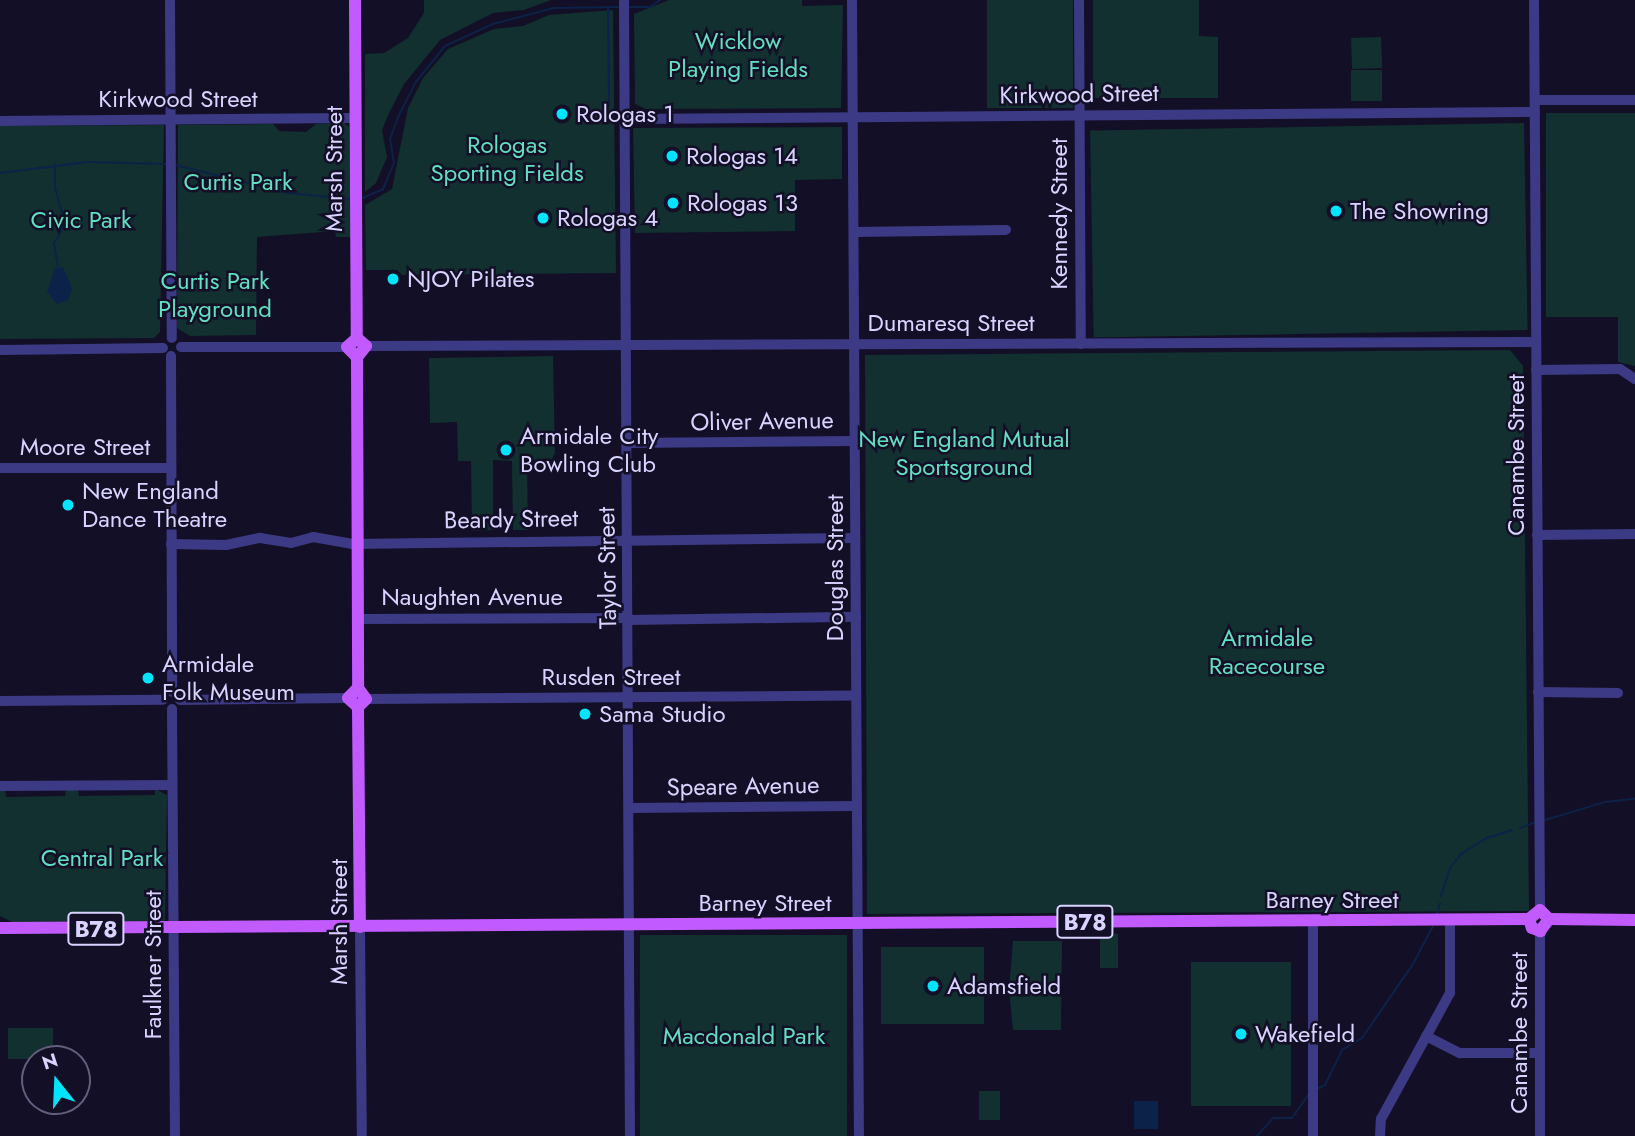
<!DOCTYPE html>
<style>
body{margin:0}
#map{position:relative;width:1635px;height:1136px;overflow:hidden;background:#130f26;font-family:Jost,sans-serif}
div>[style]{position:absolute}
.green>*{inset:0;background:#12302f;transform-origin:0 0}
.water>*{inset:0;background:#0c2248;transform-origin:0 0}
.stream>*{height:2px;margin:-1px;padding:0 1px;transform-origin:1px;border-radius:1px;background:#0c2248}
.minor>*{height:10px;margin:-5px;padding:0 5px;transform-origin:5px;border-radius:5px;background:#3d3a85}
.major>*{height:12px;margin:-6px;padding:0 6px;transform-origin:6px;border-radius:6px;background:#c25bff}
.dots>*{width:19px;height:19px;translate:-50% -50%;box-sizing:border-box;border:4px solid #130f26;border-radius:50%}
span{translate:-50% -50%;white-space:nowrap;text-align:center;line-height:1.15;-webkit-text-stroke:5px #130f26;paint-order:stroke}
.shield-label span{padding:2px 5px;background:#130f26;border:2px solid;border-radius:5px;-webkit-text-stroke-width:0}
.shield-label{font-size:23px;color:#d9d4ff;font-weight:700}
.park-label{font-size:24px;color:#5fe0c0}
.street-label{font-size:24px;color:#d9d4ff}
.poi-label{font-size:24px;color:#d9d4ff}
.left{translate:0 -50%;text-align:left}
.north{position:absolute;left:21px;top:1045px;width:70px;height:70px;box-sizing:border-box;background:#130f26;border:2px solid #625e7d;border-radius:50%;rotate:342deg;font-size:19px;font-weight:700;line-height:28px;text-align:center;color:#d9d4ff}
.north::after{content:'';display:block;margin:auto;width:24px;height:32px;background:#00e5ff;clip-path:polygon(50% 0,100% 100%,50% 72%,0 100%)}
</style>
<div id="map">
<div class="green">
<i style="clip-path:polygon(424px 0,551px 0,524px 10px,493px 13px,440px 40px,404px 84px,389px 113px,382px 130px,387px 157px,376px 183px,365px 192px,365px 54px,384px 53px,408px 38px,424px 13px)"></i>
<i style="clip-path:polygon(669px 0,802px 0,802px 6px,843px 5px,841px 108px,646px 109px,635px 104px,634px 14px)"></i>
<i style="left:987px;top:0;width:86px;height:108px"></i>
<i style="clip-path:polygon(1093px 0,1199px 0,1199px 36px,1218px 37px,1218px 98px,1093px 98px)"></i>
<i style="clip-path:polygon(613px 10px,616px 273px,398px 275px,398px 270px,366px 270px,365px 205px,392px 189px,408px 108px,423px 78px,448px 49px,494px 29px,523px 26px,549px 15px)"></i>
<i style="left:1381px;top:37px;width:31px;height:30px;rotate:88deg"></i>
<i style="left:1382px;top:70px;width:31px;height:31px;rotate:90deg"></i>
<i style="clip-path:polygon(1546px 113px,1635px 113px,1635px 366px,1618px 362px,1618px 317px,1546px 317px)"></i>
<i style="clip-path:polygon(344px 123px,349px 127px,351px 237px,336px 237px,335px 231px,257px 237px,256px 335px,190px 336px,177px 328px,178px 125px,273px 124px,279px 131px,306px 132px,316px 124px)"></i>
<i style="left:1524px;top:123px;width:207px;height:434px;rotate:89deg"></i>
<i style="clip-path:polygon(164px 125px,160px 332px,154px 338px,0 339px,0 126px)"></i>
<i style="clip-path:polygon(842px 127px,842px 179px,795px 180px,795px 231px,635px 233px,633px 128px)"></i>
<i style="clip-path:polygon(1510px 350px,1523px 366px,1529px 911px,867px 914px,865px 355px)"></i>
<i style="clip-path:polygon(553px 356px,555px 459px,527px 460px,528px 530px,513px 530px,512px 461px,493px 460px,493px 530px,472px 531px,471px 461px,458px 461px,457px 422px,430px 423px,429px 358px)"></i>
<i style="clip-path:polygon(155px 789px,167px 795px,165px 921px,12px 922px,0 916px,0 790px,5px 790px,6px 797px,65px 796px,66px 790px,78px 790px,79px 796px,155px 795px)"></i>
<i style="left:1100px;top:934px;width:18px;height:34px"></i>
<i style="left:847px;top:935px;width:201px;height:207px;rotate:90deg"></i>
<i style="clip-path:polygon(1013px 941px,1062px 941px,1061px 1030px,1013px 1030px,1009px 989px)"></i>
<i style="left:881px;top:947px;width:103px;height:77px"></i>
<i style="left:1191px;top:962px;width:100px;height:144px"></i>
<i style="left:53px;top:1028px;width:31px;height:45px;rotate:90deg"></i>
<i style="left:979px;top:1091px;width:21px;height:29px"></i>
</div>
<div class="water">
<i style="clip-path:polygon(63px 267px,72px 289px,68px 300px,57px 304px,47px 292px,55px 268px)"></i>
<i style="left:1134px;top:1101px;width:24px;height:28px"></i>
</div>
<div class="stream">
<i style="left:608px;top:6px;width:100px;rotate:89.4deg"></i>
<i style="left:627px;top:7px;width:23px"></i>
<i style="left:650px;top:7px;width:12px;rotate:-35deg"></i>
<i style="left:55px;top:164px;width:24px;rotate:90deg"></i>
<i style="left:55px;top:188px;width:37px;rotate:74deg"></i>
<i style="left:65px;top:224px;width:23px;rotate:119deg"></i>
<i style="left:54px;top:244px;width:22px;rotate:80deg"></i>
<i style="left:175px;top:165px;width:116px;rotate:13.9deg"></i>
<i style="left:288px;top:193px;width:63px;rotate:5.4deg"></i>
<i style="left:0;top:173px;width:88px;rotate:-7.2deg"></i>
<i style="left:87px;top:162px;width:79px;rotate:1.5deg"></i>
<i style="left:360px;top:199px;width:25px;rotate:-23deg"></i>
<i style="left:383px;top:189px;width:28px;rotate:-67deg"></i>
<i style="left:394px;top:163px;width:24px;rotate:-99deg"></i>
<i style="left:390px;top:139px;width:23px;rotate:-70deg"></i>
<i style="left:398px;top:117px;width:38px;rotate:-63deg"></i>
<i style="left:415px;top:83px;width:48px;rotate:-51deg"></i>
<i style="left:445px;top:46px;width:53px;rotate:-24.6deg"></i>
<i style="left:493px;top:24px;width:63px;rotate:-14.7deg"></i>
<i style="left:554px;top:8px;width:64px;rotate:-0.9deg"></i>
<i style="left:1545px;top:820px;width:63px;rotate:-16.7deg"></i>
<i style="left:1605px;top:802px;width:30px;rotate:-6deg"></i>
<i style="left:1520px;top:828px;width:17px;rotate:-21deg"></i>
<i style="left:1441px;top:896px;width:29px;rotate:-72deg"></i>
<i style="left:1450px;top:868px;width:18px;rotate:-52deg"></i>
<i style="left:1461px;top:854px;width:31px;rotate:-32deg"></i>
<i style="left:1487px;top:838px;width:26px;rotate:-18deg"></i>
<i style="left:1437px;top:914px;width:11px;rotate:-75deg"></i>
<i style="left:1319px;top:1088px;width:7px;rotate:-27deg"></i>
<i style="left:1325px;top:1085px;width:39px;rotate:-64deg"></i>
<i style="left:1342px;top:1050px;width:23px;rotate:-31deg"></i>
<i style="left:1362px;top:1038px;width:90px;rotate:-55.4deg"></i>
<i style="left:1413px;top:964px;width:43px;rotate:-62.2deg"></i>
<i style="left:1257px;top:1136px;width:24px;rotate:-48deg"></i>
<i style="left:1273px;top:1118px;width:19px"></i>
<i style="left:1292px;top:1118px;width:28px;rotate:-55deg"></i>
</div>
<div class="minor">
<i style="left:170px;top:0;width:338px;rotate:89.7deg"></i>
<i style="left:624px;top:0;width:1136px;rotate:89.7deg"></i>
<i style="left:852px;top:0;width:1136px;rotate:89.65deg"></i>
<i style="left:1079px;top:0;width:344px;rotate:89.7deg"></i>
<i style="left:1534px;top:0;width:910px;rotate:89.62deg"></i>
<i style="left:1535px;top:100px;width:100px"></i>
<i style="left:624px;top:119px;width:911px;rotate:-0.44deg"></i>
<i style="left:0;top:121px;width:356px;rotate:-0.5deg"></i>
<i style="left:854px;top:232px;width:152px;rotate:-0.8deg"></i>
<i style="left:366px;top:346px;width:1170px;rotate:-0.2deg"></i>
<i style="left:181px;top:347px;width:166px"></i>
<i style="left:0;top:350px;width:163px;rotate:-0.7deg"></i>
<i style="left:171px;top:356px;width:336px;rotate:89.8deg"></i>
<i style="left:1536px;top:370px;width:84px;rotate:-0.7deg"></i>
<i style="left:1620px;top:369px;width:18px;rotate:34deg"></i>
<i style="left:628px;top:443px;width:227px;rotate:-0.5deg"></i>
<i style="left:0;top:468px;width:171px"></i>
<i style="left:1537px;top:535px;width:98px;rotate:-0.6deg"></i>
<i style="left:171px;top:544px;width:55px;rotate:1deg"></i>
<i style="left:226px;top:545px;width:35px;rotate:-12deg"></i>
<i style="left:260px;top:538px;width:31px;rotate:9deg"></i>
<i style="left:291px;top:543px;width:23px;rotate:-15deg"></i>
<i style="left:313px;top:537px;width:39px;rotate:10deg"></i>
<i style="left:351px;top:544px;width:504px;rotate:-0.68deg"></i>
<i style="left:358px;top:619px;width:271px;rotate:-0.2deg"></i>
<i style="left:629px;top:620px;width:227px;rotate:-0.8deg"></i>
<i style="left:1538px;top:692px;width:80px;rotate:0.7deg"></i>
<i style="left:366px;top:699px;width:490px;rotate:-0.4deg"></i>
<i style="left:180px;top:700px;width:168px;rotate:-0.7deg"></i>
<i style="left:0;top:701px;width:163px;rotate:-0.4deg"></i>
<i style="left:172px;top:709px;width:427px;rotate:89.6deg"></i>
<i style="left:0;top:786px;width:172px;rotate:-0.3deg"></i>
<i style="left:630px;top:808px;width:227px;rotate:-0.5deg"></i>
<i style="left:1313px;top:921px;width:215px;rotate:90deg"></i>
<i style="left:360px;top:927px;width:209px;rotate:89.5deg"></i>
<i style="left:1540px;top:931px;width:205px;rotate:90deg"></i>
<i style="left:1426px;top:1036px;width:38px;rotate:27deg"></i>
<i style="left:1460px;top:1053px;width:80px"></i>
<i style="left:1380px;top:1136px;width:17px;rotate:-87deg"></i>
<i style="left:1381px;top:1119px;width:144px;rotate:-61.3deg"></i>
<i style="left:1450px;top:993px;width:72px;rotate:-90deg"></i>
</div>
<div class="major">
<i style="left:355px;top:0;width:338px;rotate:89.7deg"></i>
<i style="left:357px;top:338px;width:13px;rotate:138deg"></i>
<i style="left:347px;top:347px;width:14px;rotate:45deg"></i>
<i style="left:357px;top:338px;width:12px;rotate:42deg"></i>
<i style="left:366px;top:346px;width:14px;rotate:129deg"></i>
<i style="left:357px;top:357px;width:331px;rotate:89.8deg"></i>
<i style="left:358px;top:707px;width:220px;rotate:89.5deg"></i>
<i style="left:358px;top:707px;width:13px;rotate:-138deg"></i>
<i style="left:348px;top:698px;width:14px;rotate:-45deg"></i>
<i style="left:358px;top:707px;width:11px;rotate:-45deg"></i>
<i style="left:366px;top:699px;width:14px;rotate:-126deg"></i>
<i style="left:1529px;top:919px;width:9px;rotate:72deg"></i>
<i style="left:1532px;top:928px;width:9px;rotate:21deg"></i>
<i style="left:1540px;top:931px;width:15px;rotate:-53deg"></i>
<i style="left:1529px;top:919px;width:14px;rotate:-39deg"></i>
<i style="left:1540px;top:910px;width:13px;rotate:45deg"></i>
<i style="left:1549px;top:919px;width:86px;rotate:0.7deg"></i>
<i style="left:1px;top:928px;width:1528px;rotate:-0.34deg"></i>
</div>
<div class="dots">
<i style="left:562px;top:114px;background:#00e5ff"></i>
<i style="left:672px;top:156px;background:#00e5ff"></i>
<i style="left:673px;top:203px;background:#00e5ff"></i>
<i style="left:1336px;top:211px;background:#00e5ff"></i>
<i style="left:543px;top:218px;background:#00e5ff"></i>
<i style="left:393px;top:279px;background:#00e5ff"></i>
<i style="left:506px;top:450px;background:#00e5ff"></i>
<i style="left:68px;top:505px;background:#00e5ff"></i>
<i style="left:148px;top:678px;background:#00e5ff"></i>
<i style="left:585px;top:714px;background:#00e5ff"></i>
<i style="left:933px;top:986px;background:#00e5ff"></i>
<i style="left:1241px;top:1034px;background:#00e5ff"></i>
</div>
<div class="shield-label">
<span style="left:1085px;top:922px">B78</span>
<span style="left:96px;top:929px">B78</span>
</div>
<div class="park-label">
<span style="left:738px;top:55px">Wicklow<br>Playing Fields</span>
<span style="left:507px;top:159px">Rologas<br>Sporting Fields</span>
<span style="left:238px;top:182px">Curtis Park</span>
<span style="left:81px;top:220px">Civic Park</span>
<span style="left:215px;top:295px">Curtis Park<br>Playground</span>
<span style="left:964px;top:453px">New England Mutual<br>Sportsground</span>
<span style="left:1267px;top:652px">Armidale<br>Racecourse</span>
<span style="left:102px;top:858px">Central Park</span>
<span style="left:744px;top:1036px">Macdonald Park</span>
</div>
<div class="street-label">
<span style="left:1079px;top:94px;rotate:-1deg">Kirkwood Street</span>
<span style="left:178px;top:99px">Kirkwood Street</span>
<span style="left:334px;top:169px;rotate:-90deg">Marsh Street</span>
<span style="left:1059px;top:214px;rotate:-90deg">Kennedy Street</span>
<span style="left:951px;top:323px">Dumaresq Street</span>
<span style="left:762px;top:421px;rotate:-1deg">Oliver Avenue</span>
<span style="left:85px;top:447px">Moore Street</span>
<span style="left:1516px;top:455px;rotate:-90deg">Canambe Street</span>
<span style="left:511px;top:519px;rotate:-1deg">Beardy Street</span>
<span style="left:607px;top:568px;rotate:-91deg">Taylor Street</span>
<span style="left:835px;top:568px;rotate:-90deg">Douglas Street</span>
<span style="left:472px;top:597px">Naughten Avenue</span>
<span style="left:611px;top:677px">Rusden Street</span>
<span style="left:743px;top:786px;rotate:-1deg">Speare Avenue</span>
<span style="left:1332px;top:900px">Barney Street</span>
<span style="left:765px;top:903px">Barney Street</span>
<span style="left:339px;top:922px;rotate:-90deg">Marsh Street</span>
<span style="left:153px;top:965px;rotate:-90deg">Faulkner Street</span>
<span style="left:1519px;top:1033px;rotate:-90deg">Canambe Street</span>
</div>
<div class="poi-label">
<span class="left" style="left:576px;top:114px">Rologas 1</span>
<span class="left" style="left:686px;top:156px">Rologas 14</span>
<span class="left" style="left:687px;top:203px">Rologas 13</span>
<span class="left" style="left:1350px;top:211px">The Showring</span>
<span class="left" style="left:557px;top:218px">Rologas 4</span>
<span class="left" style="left:407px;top:279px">NJOY Pilates</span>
<span class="left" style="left:520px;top:450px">Armidale City<br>Bowling Club</span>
<span class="left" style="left:82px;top:505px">New England<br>Dance Theatre</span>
<span class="left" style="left:162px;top:678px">Armidale<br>Folk Museum</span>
<span class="left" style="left:599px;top:714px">Sama Studio</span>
<span class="left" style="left:947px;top:986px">Adamsfield</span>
<span class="left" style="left:1255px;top:1034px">Wakefield</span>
</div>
<div class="north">N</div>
</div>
